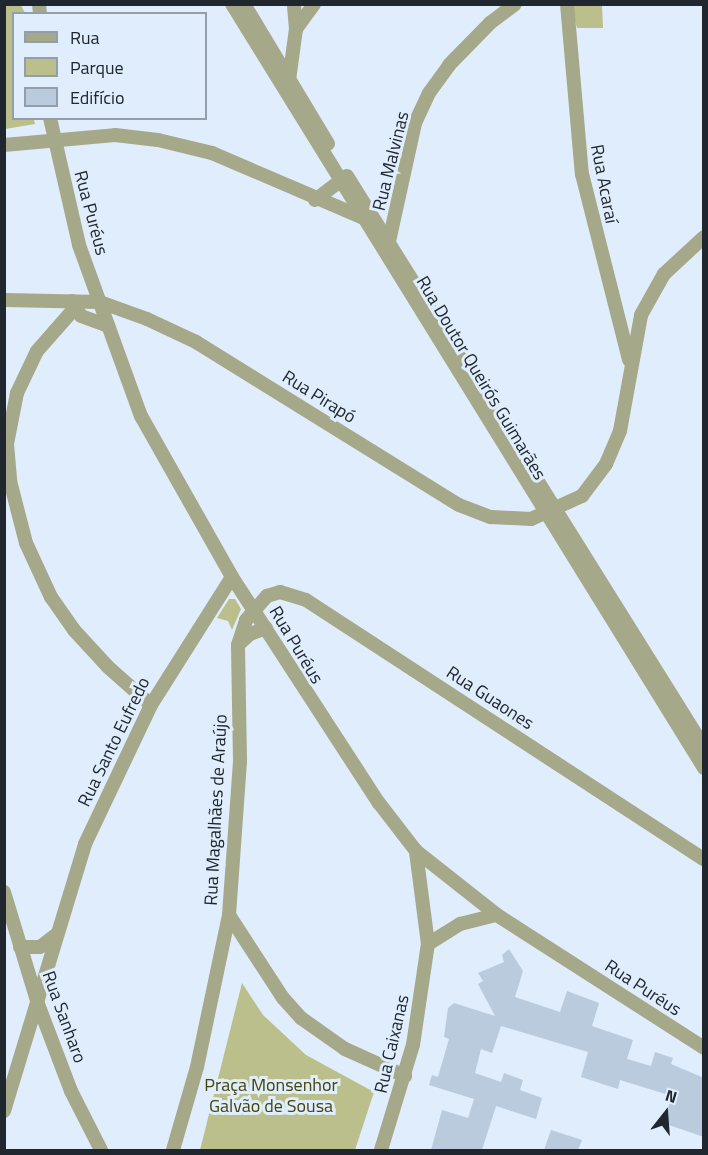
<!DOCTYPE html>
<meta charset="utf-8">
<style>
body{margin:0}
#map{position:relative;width:708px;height:1155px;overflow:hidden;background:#dfedfc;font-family:"Titillium Web",sans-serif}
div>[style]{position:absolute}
.green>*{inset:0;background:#bbbf8c}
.building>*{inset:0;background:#bacbde}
.minor>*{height:14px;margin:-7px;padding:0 7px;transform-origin:7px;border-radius:7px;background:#a5a889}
span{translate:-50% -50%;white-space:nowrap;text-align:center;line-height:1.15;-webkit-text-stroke:6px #dfedfc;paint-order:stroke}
.street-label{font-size:18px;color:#20272e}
.park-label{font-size:18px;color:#43450b}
.frame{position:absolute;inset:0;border:6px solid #20272e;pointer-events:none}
.legend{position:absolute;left:12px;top:12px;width:195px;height:108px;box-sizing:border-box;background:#dfedfc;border:2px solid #939eaa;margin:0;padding:8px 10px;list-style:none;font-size:18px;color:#20272e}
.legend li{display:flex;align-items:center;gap:12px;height:30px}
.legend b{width:30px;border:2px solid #939eaa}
.north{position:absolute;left:636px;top:1083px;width:60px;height:60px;-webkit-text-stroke:4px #dfedfc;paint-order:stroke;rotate:17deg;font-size:16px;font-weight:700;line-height:24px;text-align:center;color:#20272e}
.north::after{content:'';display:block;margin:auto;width:21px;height:27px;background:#20272e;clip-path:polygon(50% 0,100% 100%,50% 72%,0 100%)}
</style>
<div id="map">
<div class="green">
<i style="clip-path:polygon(4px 5px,21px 5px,25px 13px,14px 14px,14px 118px,34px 119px,35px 124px,5px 129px)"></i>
<i style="clip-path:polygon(571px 5px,602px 5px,603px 28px,577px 28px)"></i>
<i style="clip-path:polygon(229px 599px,235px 599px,241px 609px,232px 630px,228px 621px,217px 618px)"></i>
<i style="clip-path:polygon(242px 983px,263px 1015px,306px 1055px,374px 1092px,355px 1150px,200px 1150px)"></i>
</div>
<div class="building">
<i style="clip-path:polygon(509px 949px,523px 971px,515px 997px,560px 1012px,567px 991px,599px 1003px,592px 1026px,633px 1040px,627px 1059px,651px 1066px,655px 1052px,673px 1058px,671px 1064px,704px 1078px,704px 1137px,663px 1123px,672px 1096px,620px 1080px,618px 1089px,581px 1077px,588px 1052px,501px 1026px,492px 1053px,481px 1049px,475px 1073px,501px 1082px,504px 1073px,523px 1080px,520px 1090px,542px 1098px,536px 1119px,496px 1106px,482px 1150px,431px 1150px,442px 1110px,468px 1118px,474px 1099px,429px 1085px,432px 1075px,438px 1077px,449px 1039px,444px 1037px,448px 1008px,454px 1003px,495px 1016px,478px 984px,483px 981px,478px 973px,504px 962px,502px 955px)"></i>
<i style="clip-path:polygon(551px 1130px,582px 1140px,578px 1150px,544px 1150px)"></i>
</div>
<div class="minor">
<i style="left:39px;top:4px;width:10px;rotate:84deg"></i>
<i style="left:232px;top:4px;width:898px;rotate:58.29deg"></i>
<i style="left:244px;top:4px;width:163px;rotate:59deg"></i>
<i style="left:567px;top:4px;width:171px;rotate:85deg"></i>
<i style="left:582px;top:174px;width:192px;rotate:75.8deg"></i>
<i style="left:296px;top:29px;width:31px;rotate:-54deg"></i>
<i style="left:289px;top:80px;width:51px;rotate:-82.2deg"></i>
<i style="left:296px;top:29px;width:25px;rotate:-95deg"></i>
<i style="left:50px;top:118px;width:130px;rotate:77.1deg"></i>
<i style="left:79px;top:245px;width:182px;rotate:70.1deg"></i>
<i style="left:141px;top:416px;width:185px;rotate:60.5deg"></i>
<i style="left:232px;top:577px;width:270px;rotate:57deg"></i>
<i style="left:379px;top:803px;width:61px;rotate:52.4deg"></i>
<i style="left:416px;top:851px;width:103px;rotate:38.3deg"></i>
<i style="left:497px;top:915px;width:246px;rotate:32.7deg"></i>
<i style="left:4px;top:145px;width:111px;rotate:-5.1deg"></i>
<i style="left:115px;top:135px;width:43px;rotate:6.6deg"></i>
<i style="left:158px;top:140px;width:56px;rotate:13.5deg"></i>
<i style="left:212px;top:153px;width:165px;rotate:23.2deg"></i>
<i style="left:347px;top:176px;width:673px;rotate:57.99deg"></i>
<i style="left:315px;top:200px;width:38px;rotate:-37deg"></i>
<i style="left:388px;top:246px;width:126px;rotate:-77.6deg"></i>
<i style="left:415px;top:123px;width:33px;rotate:-65deg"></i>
<i style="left:429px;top:93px;width:34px;rotate:-54deg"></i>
<i style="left:449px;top:65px;width:59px;rotate:-45.7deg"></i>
<i style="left:490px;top:23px;width:31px;rotate:-37deg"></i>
<i style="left:4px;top:300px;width:96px;rotate:1.2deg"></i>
<i style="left:100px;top:302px;width:50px;rotate:19.9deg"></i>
<i style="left:147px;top:319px;width:54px;rotate:25.1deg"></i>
<i style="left:196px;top:342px;width:309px;rotate:31.8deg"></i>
<i style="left:459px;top:505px;width:34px;rotate:21deg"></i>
<i style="left:491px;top:517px;width:40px;rotate:2.9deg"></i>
<i style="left:531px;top:519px;width:56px;rotate:-24.3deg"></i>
<i style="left:582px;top:496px;width:40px;rotate:-53deg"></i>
<i style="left:606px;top:464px;width:36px;rotate:-67deg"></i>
<i style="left:620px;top:431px;width:118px;rotate:-79.7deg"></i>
<i style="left:641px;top:315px;width:47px;rotate:-60.7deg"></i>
<i style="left:664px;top:274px;width:54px;rotate:-42.8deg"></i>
<i style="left:72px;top:301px;width:17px;rotate:59deg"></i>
<i style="left:81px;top:316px;width:29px;rotate:20deg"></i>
<i style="left:74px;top:309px;width:56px;rotate:131.4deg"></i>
<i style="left:37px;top:351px;width:47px;rotate:115.5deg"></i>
<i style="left:17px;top:393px;width:52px;rotate:101.1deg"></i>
<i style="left:7px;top:444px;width:37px;rotate:85deg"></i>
<i style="left:10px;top:481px;width:64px;rotate:75.5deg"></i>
<i style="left:26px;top:543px;width:60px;rotate:65.2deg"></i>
<i style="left:51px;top:597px;width:40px;rotate:55.1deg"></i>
<i style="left:74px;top:630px;width:50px;rotate:47.4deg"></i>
<i style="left:108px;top:667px;width:57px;rotate:41.5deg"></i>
<i style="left:238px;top:645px;width:26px;rotate:-72deg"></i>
<i style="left:246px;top:620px;width:32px;rotate:-49deg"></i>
<i style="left:267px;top:596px;width:14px;rotate:-17deg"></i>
<i style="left:280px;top:592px;width:27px;rotate:17deg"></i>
<i style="left:306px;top:600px;width:475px;rotate:33.1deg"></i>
<i style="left:4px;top:892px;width:117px;rotate:73.1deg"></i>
<i style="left:38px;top:1004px;width:93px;rotate:69.2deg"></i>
<i style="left:71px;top:1091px;width:66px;rotate:63deg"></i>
<i style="left:229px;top:915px;width:99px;rotate:57deg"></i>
<i style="left:283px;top:998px;width:27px;rotate:48deg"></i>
<i style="left:301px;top:1018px;width:54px;rotate:35.2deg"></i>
<i style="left:345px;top:1049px;width:66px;rotate:24.2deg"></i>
<i style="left:428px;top:944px;width:38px;rotate:-32deg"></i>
<i style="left:460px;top:924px;width:38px;rotate:-14deg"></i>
<i style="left:20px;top:947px;width:20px"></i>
<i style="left:40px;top:947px;width:20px;rotate:-37deg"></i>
<i style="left:4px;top:1111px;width:279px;rotate:-73.1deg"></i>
<i style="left:85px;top:844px;width:154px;rotate:-64.6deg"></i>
<i style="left:151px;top:705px;width:151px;rotate:-57.7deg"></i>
<i style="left:173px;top:1150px;width:86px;rotate:-73.9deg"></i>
<i style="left:197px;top:1067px;width:155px;rotate:-78.1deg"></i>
<i style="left:229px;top:915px;width:154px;rotate:-85.9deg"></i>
<i style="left:240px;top:761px;width:116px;rotate:-91deg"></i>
<i style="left:238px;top:645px;width:16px;rotate:-43deg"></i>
<i style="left:250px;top:634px;width:17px;rotate:-21deg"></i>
<i style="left:381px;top:1150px;width:110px;rotate:-73.1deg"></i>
<i style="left:413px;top:1045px;width:102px;rotate:-81.6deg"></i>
<i style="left:428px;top:944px;width:94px;rotate:-97.4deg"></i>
</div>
<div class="street-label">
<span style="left:391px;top:161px;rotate:-76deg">Rua Malvinas</span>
<span style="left:604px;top:184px;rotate:79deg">Rua Acaraí</span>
<span style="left:91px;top:213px;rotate:75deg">Rua Puréus</span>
<span style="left:481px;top:378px;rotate:59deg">Rua Doutor Queirós Guimarães</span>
<span style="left:319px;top:397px;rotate:32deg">Rua Pirapó</span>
<span style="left:296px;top:645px;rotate:59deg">Rua Puréus</span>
<span style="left:490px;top:698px;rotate:33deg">Rua Guaones</span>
<span style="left:114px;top:742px;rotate:-64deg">Rua Santo Eufredo</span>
<span style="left:216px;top:810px;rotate:-87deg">Rua Magalhães de Araújo</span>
<span style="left:643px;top:988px;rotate:33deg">Rua Puréus</span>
<span style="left:64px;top:1017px;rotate:70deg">Rua Sanharo</span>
<span style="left:392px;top:1044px;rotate:-77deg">Rua Caixanas</span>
</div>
<div class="park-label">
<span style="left:271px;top:1096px">Praça Monsenhor<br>Galvão de Sousa</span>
</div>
<div class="frame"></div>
<ul class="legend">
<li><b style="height:8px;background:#a5a889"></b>Rua</li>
<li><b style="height:16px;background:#bbbf8c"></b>Parque</li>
<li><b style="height:16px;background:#bacbde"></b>Edifício</li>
</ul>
<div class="north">N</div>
</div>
